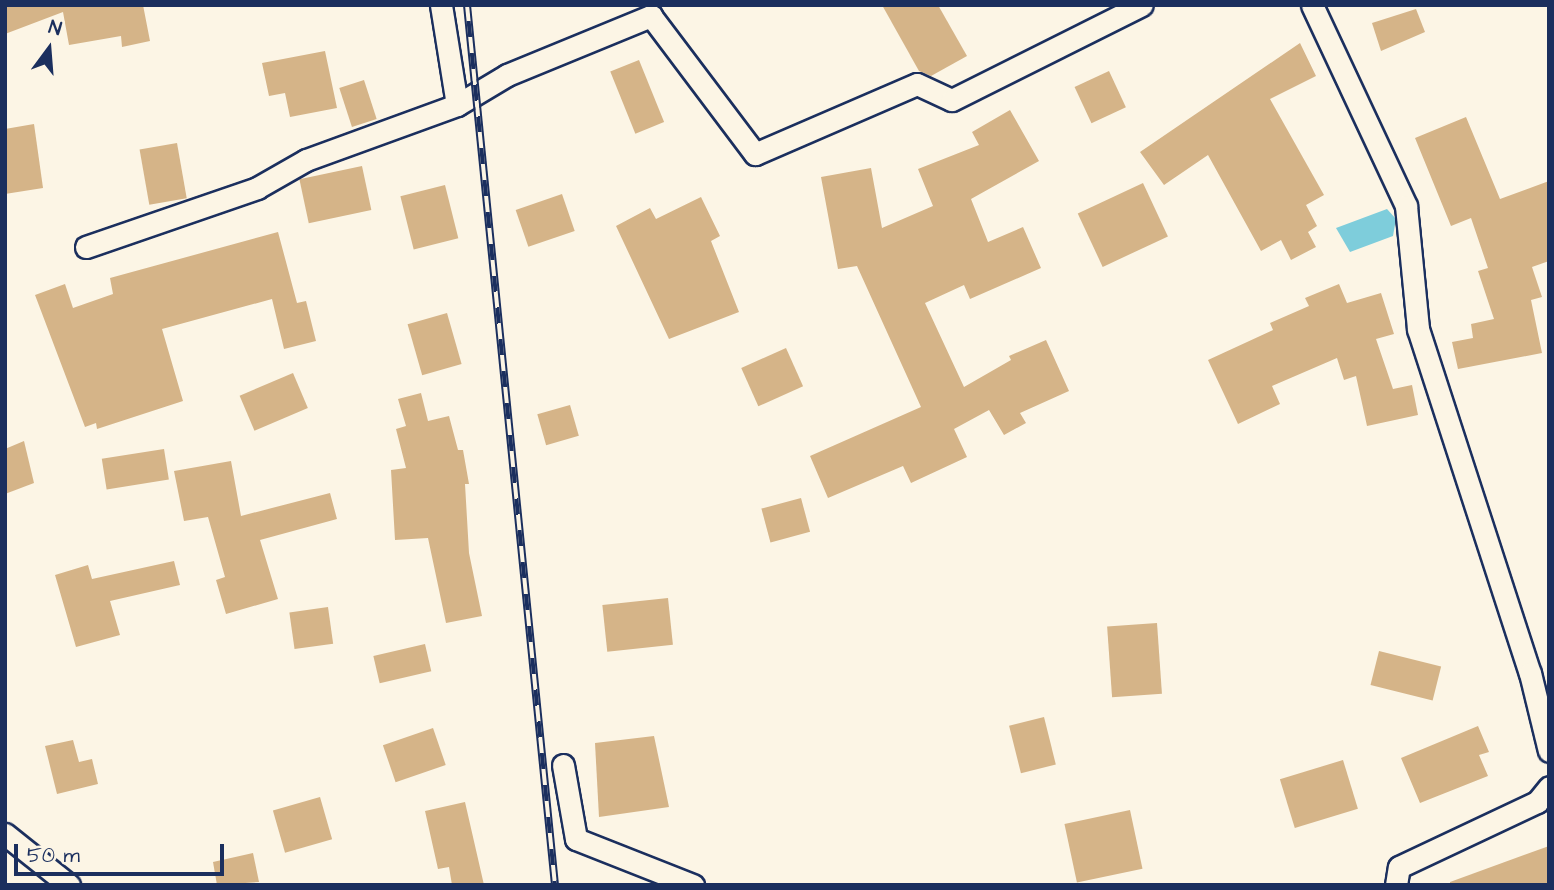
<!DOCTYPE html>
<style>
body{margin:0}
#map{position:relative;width:1554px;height:890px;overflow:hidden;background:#fcf5e5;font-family:"Architects Daughter",sans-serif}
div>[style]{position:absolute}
.water>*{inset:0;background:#7ecddb}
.building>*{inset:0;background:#d5b488;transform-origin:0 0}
.roads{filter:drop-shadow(2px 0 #1b2f5e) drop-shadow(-2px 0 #1b2f5e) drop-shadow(0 2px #1b2f5e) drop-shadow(0 -2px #1b2f5e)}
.street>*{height:21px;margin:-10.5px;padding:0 10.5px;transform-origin:10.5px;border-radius:10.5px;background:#fcf5e5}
.rail>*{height:8px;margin-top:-4px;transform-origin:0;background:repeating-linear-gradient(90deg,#fcf5e5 0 16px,#1b2f5e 0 32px);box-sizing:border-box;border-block:2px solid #1b2f5e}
span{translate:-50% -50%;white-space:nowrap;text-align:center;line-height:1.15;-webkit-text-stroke:5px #fcf5e5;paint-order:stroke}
.frame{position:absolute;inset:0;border:7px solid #1b2f5e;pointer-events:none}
.north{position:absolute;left:14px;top:14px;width:70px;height:70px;-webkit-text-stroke:5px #fcf5e5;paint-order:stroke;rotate:16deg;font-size:19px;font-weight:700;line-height:28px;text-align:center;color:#1b2f5e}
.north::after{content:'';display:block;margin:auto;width:24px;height:32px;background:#1b2f5e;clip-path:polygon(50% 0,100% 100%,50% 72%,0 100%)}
.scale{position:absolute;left:14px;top:844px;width:210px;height:32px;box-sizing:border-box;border:4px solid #1b2f5e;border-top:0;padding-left:9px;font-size:21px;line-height:24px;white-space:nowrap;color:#1b2f5e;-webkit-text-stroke:5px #fcf5e5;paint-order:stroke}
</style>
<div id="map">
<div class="water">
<i style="clip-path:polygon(1387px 209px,1396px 219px,1393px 236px,1350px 252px,1336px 228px)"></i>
</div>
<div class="building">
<i style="clip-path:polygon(5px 5px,143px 5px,150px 41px,122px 47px,121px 36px,69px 45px,63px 12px,5px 34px)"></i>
<i style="clip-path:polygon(882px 5px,938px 5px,967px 56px,931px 76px,919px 71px)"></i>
<i style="clip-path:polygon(1416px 9px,1425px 32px,1381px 51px,1372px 23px)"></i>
<i style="clip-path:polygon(1300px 43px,1316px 76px,1270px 99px,1324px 195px,1306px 205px,1317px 226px,1308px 232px,1316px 247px,1291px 260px,1281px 240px,1261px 251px,1208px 155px,1164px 185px,1140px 152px)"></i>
<i style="clip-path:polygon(325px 51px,337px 108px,290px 117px,285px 93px,269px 96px,262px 63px)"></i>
<i style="left:639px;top:60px;width:67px;height:31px;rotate:68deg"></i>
<i style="left:1109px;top:71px;width:40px;height:38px;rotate:65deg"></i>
<i style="left:364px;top:80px;width:41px;height:26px;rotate:72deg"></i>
<i style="clip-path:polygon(1010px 110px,1039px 161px,971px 199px,988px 242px,1023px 227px,1041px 268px,970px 299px,964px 285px,925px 303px,964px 387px,1011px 360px,1009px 356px,1046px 340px,1069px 391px,1020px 413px,1026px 423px,1004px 435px,989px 410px,954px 429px,967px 457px,911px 483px,903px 466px,828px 498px,810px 456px,921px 407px,857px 266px,838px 269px,821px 177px,871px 168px,882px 228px,933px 206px,918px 169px,979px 145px,972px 132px)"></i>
<i style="clip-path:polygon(1466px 117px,1500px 199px,1549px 181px,1549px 261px,1532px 267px,1542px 297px,1531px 300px,1542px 353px,1458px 369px,1452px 342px,1473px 338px,1471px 324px,1494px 319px,1478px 271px,1488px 268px,1471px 218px,1451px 226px,1415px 138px)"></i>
<i style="clip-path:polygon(34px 124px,43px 188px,5px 194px,5px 129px)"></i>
<i style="left:177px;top:143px;width:56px;height:38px;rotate:80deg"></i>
<i style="left:362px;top:166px;width:45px;height:64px;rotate:78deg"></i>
<i style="left:1143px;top:183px;width:59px;height:72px;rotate:65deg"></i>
<i style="left:445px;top:185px;width:55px;height:46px;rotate:76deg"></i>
<i style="left:562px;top:194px;width:39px;height:49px;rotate:71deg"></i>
<i style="clip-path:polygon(701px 197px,720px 236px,711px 241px,739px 312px,669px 339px,616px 226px,650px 208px,656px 219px)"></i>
<i style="clip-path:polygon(278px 232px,297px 303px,306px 301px,316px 341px,284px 349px,272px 299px,162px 329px,183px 401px,97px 429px,96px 423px,85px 427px,35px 295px,65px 284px,73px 308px,113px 294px,110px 278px)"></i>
<i style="clip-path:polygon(1339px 284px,1347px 303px,1381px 293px,1394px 334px,1376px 339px,1393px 389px,1412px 385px,1418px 415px,1367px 426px,1356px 376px,1344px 380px,1337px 358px,1272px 386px,1280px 404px,1238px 424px,1208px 360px,1273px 330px,1270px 323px,1309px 306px,1305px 298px)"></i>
<i style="left:447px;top:313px;width:53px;height:41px;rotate:74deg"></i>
<i style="left:786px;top:348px;width:42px;height:49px;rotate:66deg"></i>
<i style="left:293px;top:373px;width:38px;height:58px;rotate:67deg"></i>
<i style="clip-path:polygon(421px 393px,428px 421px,449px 416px,458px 450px,463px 450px,469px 484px,465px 484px,469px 553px,482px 616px,446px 623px,428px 538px,395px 540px,391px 470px,406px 468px,396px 429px,406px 426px,398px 399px)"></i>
<i style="left:570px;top:405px;width:32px;height:34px;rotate:74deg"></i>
<i style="clip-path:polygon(24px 441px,34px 483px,5px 494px,5px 449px)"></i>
<i style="left:164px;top:449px;width:31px;height:63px;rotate:81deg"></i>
<i style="clip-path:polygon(231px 461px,241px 516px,330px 493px,337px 519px,260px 540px,278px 599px,226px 614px,216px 580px,225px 577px,208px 517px,184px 521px,174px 471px)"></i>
<i style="left:801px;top:498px;width:35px;height:41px;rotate:75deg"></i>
<i style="clip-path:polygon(174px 561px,180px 585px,110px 601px,120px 635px,76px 647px,55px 575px,88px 565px,92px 579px)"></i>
<i style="left:668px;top:598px;width:47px;height:66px;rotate:84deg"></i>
<i style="left:328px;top:607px;width:37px;height:39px;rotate:82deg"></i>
<i style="left:1157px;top:623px;width:71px;height:50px;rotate:86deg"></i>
<i style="left:425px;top:644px;width:28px;height:53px;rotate:77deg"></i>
<i style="left:1379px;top:651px;width:64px;height:35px;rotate:14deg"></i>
<i style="left:1044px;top:717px;width:49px;height:36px;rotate:76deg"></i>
<i style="clip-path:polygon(1478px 726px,1489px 752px,1479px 755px,1488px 776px,1420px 803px,1401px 758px)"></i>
<i style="left:433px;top:728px;width:39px;height:53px;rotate:71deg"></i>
<i style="clip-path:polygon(654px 736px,669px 807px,599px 817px,595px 743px)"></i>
<i style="clip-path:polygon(73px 740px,79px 762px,92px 759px,98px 784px,57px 794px,45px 746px)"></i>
<i style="left:1343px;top:760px;width:51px;height:66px;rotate:73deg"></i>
<i style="left:320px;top:797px;width:44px;height:49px;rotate:74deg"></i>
<i style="clip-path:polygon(465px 802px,484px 885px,452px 885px,449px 867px,438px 869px,425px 811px)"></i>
<i style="left:1130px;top:810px;width:60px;height:67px;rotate:78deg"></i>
<i style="clip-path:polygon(1549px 846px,1549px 885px,1450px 885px,1450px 882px)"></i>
<i style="clip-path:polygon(253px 853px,259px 882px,217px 885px,213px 862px)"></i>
</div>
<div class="roads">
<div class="street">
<i style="left:441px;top:5px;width:101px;rotate:80.9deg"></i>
<i style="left:1312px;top:5px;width:222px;rotate:64.9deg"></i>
<i style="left:1406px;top:206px;width:124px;rotate:84.4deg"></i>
<i style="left:1418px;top:329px;width:362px;rotate:72deg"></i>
<i style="left:1530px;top:673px;width:80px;rotate:76.3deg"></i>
<i style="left:86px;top:247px;width:181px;rotate:-19deg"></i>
<i style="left:257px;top:188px;width:56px;rotate:-29.7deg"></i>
<i style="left:306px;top:160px;width:161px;rotate:-20deg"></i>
<i style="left:457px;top:105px;width:58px;rotate:-31deg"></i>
<i style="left:507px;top:75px;width:156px;rotate:-22.3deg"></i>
<i style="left:651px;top:16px;width:173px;rotate:53deg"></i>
<i style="left:755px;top:154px;width:176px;rotate:-23.4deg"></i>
<i style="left:917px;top:84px;width:38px;rotate:25deg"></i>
<i style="left:952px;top:100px;width:212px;rotate:-26.6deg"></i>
<i style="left:563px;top:765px;width:75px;rotate:80deg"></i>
<i style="left:576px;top:839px;width:126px;rotate:21.5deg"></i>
<i style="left:5px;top:834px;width:82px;rotate:38.6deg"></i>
<i style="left:1396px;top:885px;width:18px;rotate:-81deg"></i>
<i style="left:1399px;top:867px;width:153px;rotate:-25.2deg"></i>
<i style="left:1537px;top:802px;width:19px;rotate:-51deg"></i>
</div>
</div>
<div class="rail">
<i style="left:467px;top:5px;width:884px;rotate:84.29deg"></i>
</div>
<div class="frame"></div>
<div class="north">N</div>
<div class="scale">50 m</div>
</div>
